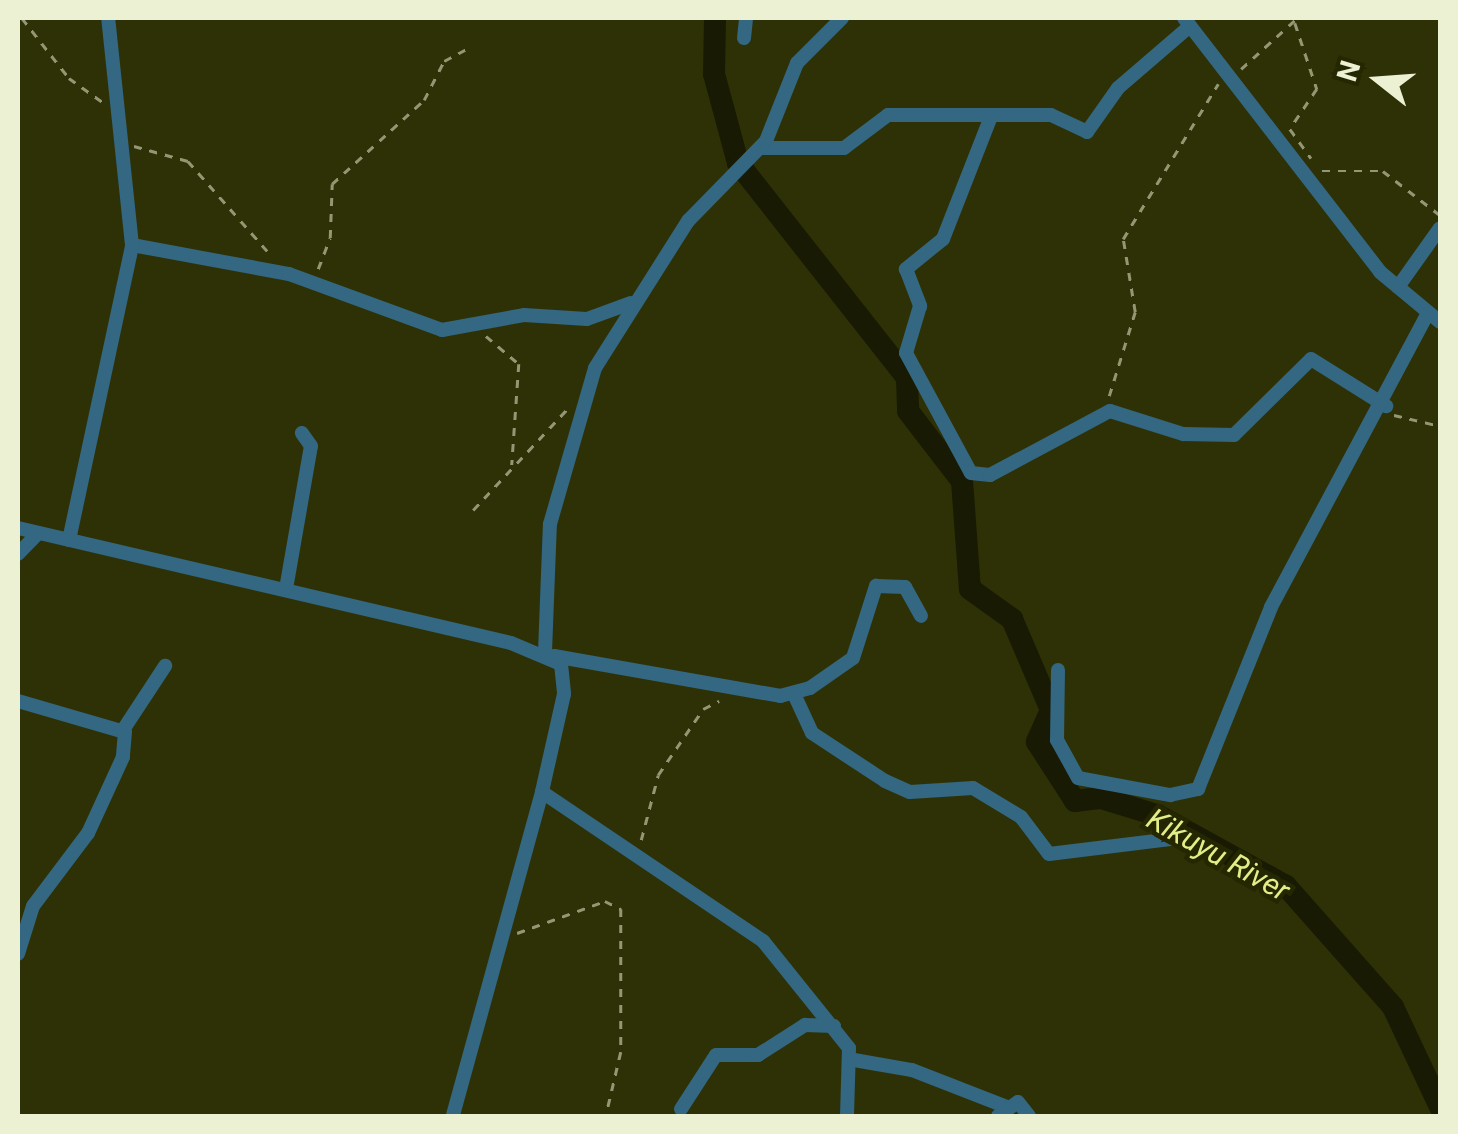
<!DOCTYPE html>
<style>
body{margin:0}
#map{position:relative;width:1458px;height:1134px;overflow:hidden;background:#2e3105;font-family:Roboto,sans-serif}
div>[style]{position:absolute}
.river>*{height:22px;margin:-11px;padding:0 11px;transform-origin:11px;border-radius:11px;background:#181a04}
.path>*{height:2.5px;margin-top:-1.25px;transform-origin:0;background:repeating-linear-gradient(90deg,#949773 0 8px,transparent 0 16px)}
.street>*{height:14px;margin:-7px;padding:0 7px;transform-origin:7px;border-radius:7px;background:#336782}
span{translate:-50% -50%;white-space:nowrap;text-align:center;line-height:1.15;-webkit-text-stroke:9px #242700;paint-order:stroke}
.water-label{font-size:30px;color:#e4ee88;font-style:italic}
.frame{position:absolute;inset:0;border:20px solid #edf1d4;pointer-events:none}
.north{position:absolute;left:1328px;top:30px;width:100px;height:100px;-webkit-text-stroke:8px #242700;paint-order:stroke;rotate:287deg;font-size:28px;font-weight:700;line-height:40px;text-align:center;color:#edf1d4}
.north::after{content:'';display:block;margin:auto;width:35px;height:45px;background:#edf1d4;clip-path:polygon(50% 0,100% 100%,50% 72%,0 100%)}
</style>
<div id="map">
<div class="river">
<i style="left:715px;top:18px;width:56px;rotate:91deg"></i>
<i style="left:714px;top:74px;width:92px;rotate:74.9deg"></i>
<i style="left:738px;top:163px;width:273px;rotate:51.8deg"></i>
<i style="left:907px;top:378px;width:33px;rotate:88deg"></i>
<i style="left:908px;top:411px;width:88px;rotate:52.4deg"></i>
<i style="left:962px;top:481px;width:108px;rotate:85.8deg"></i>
<i style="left:970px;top:589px;width:52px;rotate:35.5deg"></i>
<i style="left:1012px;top:619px;width:99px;rotate:66.8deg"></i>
<i style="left:1051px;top:710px;width:35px;rotate:114deg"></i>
<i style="left:1037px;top:742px;width:70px;rotate:57.2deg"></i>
<i style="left:1075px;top:801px;width:26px;rotate:-7deg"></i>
<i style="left:1101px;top:798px;width:59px;rotate:16.9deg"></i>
<i style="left:1157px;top:815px;width:147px;rotate:28.8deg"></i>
<i style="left:1286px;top:886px;width:162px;rotate:48.5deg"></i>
<i style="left:1393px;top:1007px;width:110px;rotate:64.8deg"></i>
</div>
<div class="path">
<i style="left:22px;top:18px;width:76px;rotate:51.9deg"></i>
<i style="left:69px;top:78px;width:43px;rotate:35.5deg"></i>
<i style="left:1295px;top:23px;width:70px;rotate:71.6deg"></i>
<i style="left:1317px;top:89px;width:48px;rotate:124deg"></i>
<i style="left:1290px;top:129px;width:36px;rotate:54deg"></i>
<i style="left:1241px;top:69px;width:76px;rotate:-42.3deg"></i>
<i style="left:134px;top:146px;width:56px;rotate:15.5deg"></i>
<i style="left:188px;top:161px;width:125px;rotate:48.6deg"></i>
<i style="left:1322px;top:171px;width:61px"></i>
<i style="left:1383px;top:171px;width:72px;rotate:37.7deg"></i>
<i style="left:318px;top:269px;width:33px;rotate:-69deg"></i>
<i style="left:330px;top:238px;width:54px;rotate:-87.9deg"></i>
<i style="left:332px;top:184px;width:125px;rotate:-42.4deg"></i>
<i style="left:424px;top:100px;width:44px;rotate:-62.9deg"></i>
<i style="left:444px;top:61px;width:27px;rotate:-28deg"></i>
<i style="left:486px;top:336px;width:43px;rotate:40.3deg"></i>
<i style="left:519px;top:364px;width:101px;rotate:94deg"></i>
<i style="left:1109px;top:396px;width:88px;rotate:-72.8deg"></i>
<i style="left:1135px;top:312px;width:74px;rotate:-99.3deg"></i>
<i style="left:1123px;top:239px;width:182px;rotate:-58.5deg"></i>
<i style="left:1394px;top:415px;width:47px;rotate:13.4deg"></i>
<i style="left:473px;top:510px;width:144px;rotate:-47deg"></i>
<i style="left:641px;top:840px;width:67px;rotate:-75.3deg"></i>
<i style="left:658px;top:775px;width:80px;rotate:-55.7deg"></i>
<i style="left:703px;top:709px;width:18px;rotate:-27deg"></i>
<i style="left:517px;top:933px;width:94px;rotate:-20deg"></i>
<i style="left:605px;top:901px;width:18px;rotate:27deg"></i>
<i style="left:621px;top:909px;width:143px;rotate:90deg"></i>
<i style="left:621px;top:1052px;width:66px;rotate:103.2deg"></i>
</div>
<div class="street">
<i style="left:1184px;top:18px;width:321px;rotate:52.3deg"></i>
<i style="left:1380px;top:272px;width:78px;rotate:39.8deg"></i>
<i style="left:744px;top:38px;width:20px;rotate:-84deg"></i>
<i style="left:990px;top:119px;width:129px;rotate:111.4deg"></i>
<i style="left:943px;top:239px;width:48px;rotate:141deg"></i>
<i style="left:906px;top:269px;width:40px;rotate:69deg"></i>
<i style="left:920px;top:306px;width:49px;rotate:106.6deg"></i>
<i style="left:906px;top:353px;width:136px;rotate:61.6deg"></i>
<i style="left:971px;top:473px;width:19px;rotate:6deg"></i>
<i style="left:990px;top:475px;width:136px;rotate:-28.1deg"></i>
<i style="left:1110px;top:411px;width:77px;rotate:17.5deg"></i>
<i style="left:1183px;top:434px;width:51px;rotate:1.1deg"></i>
<i style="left:1234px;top:435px;width:108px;rotate:-44.6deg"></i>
<i style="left:1311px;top:359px;width:89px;rotate:32.1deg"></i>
<i style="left:760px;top:148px;width:84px"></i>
<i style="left:844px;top:148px;width:55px;rotate:-36.9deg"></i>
<i style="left:888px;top:115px;width:163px"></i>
<i style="left:1051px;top:115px;width:40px;rotate:25deg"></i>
<i style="left:1087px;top:132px;width:54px;rotate:-54.8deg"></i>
<i style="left:1118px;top:88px;width:95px;rotate:-40.7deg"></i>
<i style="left:132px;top:245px;width:160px;rotate:10.5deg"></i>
<i style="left:289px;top:274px;width:163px;rotate:20.1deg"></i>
<i style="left:442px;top:330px;width:83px;rotate:-10.4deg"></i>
<i style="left:524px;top:315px;width:63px;rotate:3.6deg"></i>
<i style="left:587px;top:319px;width:47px;rotate:-20deg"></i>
<i style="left:1398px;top:287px;width:72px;rotate:-54.6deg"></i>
<i style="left:18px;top:528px;width:506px;rotate:13.13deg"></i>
<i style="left:511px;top:643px;width:54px;rotate:22.8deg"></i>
<i style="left:561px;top:664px;width:30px;rotate:84deg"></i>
<i style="left:564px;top:694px;width:100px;rotate:102.7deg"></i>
<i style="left:542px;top:792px;width:336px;rotate:105.4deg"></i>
<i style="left:69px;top:540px;width:302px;rotate:-77.9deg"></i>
<i style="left:132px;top:245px;width:228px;rotate:-96deg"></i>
<i style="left:18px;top:554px;width:29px;rotate:-46deg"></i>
<i style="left:286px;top:589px;width:145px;rotate:-80.1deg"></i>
<i style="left:311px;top:446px;width:16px;rotate:-125deg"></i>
<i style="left:545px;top:652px;width:128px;rotate:-87.8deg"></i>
<i style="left:550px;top:524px;width:162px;rotate:-73.9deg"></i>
<i style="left:595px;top:368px;width:174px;rotate:-57.7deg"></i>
<i style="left:688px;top:221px;width:112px;rotate:-45.7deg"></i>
<i style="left:766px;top:141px;width:84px;rotate:-68.3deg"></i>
<i style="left:797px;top:63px;width:64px;rotate:-45deg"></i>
<i style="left:554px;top:656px;width:230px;rotate:10deg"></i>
<i style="left:780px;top:696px;width:31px;rotate:-15deg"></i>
<i style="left:810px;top:688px;width:52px;rotate:-34.9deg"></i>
<i style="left:853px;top:658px;width:76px;rotate:-72.3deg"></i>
<i style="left:876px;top:586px;width:29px;rotate:2deg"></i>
<i style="left:905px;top:587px;width:33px;rotate:61deg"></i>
<i style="left:1058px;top:670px;width:70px;rotate:90.8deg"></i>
<i style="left:1057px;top:740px;width:43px;rotate:61.1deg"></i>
<i style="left:1078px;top:778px;width:94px;rotate:10.5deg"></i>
<i style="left:1170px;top:795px;width:29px;rotate:-12deg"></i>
<i style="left:1198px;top:789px;width:196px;rotate:-68.1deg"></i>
<i style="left:1271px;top:607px;width:333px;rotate:-61.9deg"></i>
<i style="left:794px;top:694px;width:43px;rotate:65.2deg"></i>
<i style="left:812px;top:733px;width:87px;rotate:33.3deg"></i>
<i style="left:885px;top:781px;width:27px;rotate:24deg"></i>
<i style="left:910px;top:792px;width:63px;rotate:-3.6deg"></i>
<i style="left:973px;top:788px;width:56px;rotate:31.1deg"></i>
<i style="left:1021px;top:817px;width:46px;rotate:52.9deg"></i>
<i style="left:1049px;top:854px;width:124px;rotate:-7deg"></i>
<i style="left:18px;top:701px;width:111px;rotate:16.2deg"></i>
<i style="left:125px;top:732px;width:25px;rotate:95deg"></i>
<i style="left:123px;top:757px;width:84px;rotate:114.7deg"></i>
<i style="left:88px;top:833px;width:91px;rotate:127deg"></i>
<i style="left:33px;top:906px;width:50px;rotate:107.4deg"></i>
<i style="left:123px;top:730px;width:77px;rotate:-56.7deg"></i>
<i style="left:542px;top:792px;width:267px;rotate:34deg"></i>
<i style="left:763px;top:941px;width:137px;rotate:51.2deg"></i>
<i style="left:849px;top:1048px;width:68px;rotate:91.7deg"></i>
<i style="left:854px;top:1060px;width:59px;rotate:9.8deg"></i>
<i style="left:912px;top:1070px;width:102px;rotate:21.3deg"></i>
<i style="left:681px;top:1109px;width:64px;rotate:-57.1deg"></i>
<i style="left:716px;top:1055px;width:42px"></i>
<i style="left:758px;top:1055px;width:56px;rotate:-32.6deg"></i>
<i style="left:805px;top:1025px;width:29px;rotate:2deg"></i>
<i style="left:998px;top:1116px;width:24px;rotate:-35deg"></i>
<i style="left:1018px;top:1102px;width:18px;rotate:52deg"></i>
</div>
<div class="water-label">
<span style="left:1218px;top:855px;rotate:29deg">Kikuyu River</span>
</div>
<div class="frame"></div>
<div class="north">N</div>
</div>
